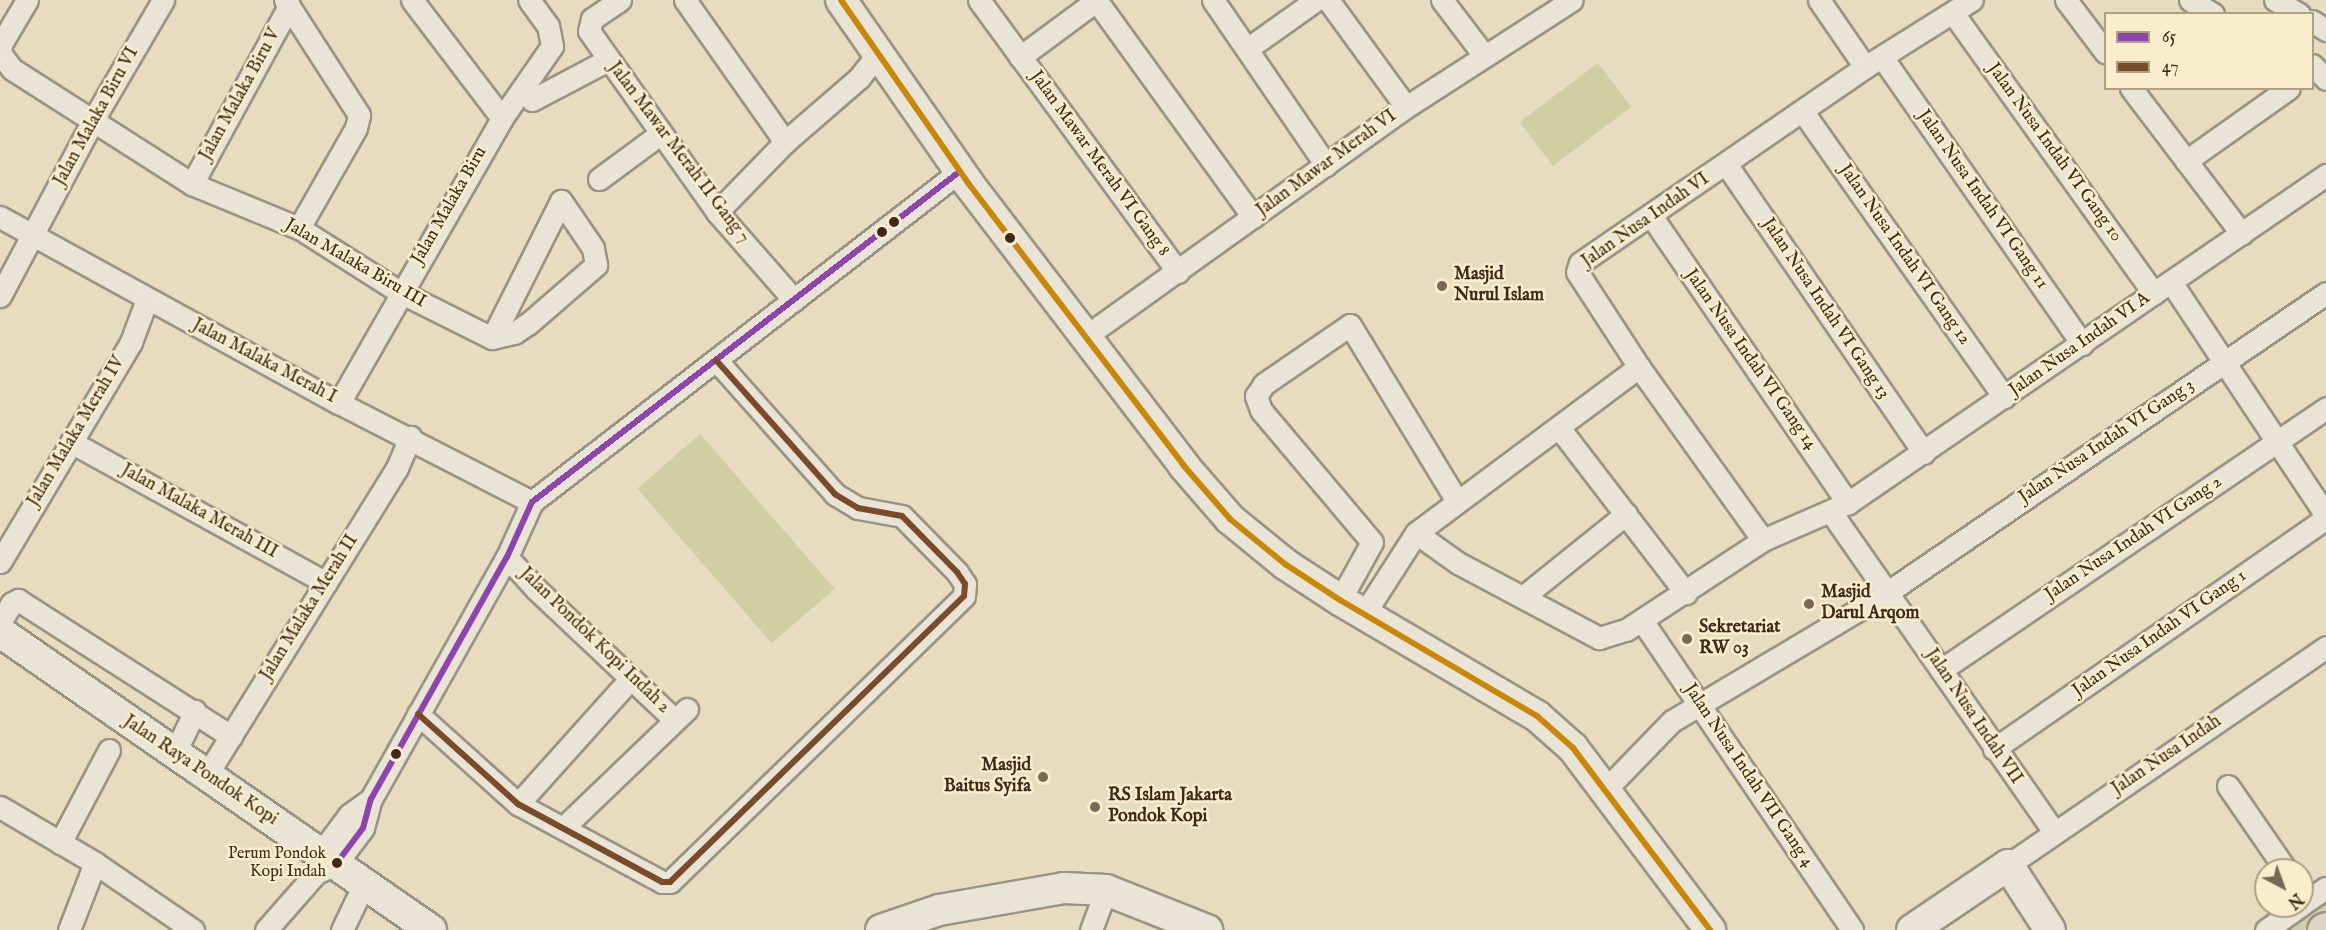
<!DOCTYPE html>
<style>
body{margin:0}
#map{position:relative;width:2326px;height:930px;overflow:hidden;background:#e7dcc0;font-family:"IM FELL English",serif}
div>[style]{position:absolute}
.green>*{inset:0;background:#d0cea2;transform-origin:0 0}
.roads{filter:drop-shadow(2px 0 #9b9382) drop-shadow(-2px 0 #9b9382) drop-shadow(0 2px #9b9382) drop-shadow(0 -2px #9b9382)}
.street>*{height:21px;margin:-10.5px;padding:0 10.5px;transform-origin:10.5px;border-radius:10.5px;background:#eae4d7}
.secondary>*{height:30px;margin:-15px;padding:0 15px;transform-origin:15px;border-radius:15px;background:#eae4d7}
.primary>*{height:33px;margin:-16.5px;padding:0 16.5px;transform-origin:16.5px;border-radius:16.5px;background:#ded5c2}
.bus-1>*{height:6px;margin:-3px;padding:0 3px;transform-origin:3px;border-radius:3px;background:#8e44ad}
.bus-2>*{height:6px;margin:-3px;padding:0 3px;transform-origin:3px;border-radius:3px;background:#7a4b2a}
.bus-3>*{height:6px;margin:-3px;padding:0 3px;transform-origin:3px;border-radius:3px;background:#c88707}
.dots>*{width:16px;height:16px;translate:-50% -50%;box-sizing:border-box;border:3px solid #faedcc;border-radius:50%}
span{translate:-50% -50%;white-space:nowrap;text-align:center;line-height:1.15;-webkit-text-stroke:5px #faedcc;paint-order:stroke}
.bus-label{font-size:16px;color:#3c2a1c}
.right{translate:-100% -50%;text-align:right}
.street-label{font-size:18px;color:#3c2a1c}
.poi-label{font-size:18px;color:#3c2a1c;font-weight:700}
.left{translate:0 -50%;text-align:left}
.legend{position:absolute;left:2104px;top:12px;width:210px;height:78px;box-sizing:border-box;background:#faedcc;border:2px solid #ae9f86;margin:0;padding:8px 10px;list-style:none;font-size:18px;color:#3c2a1c}
.legend li{display:flex;align-items:center;gap:12px;height:30px}
.legend b{width:30px;border:2px solid #ae9f86}
.north{position:absolute;left:2254px;top:858px;width:60px;height:60px;box-sizing:border-box;background:#faedcc;border:2px solid #ae9f86;border-radius:50%;rotate:139deg;font-size:16px;font-weight:700;line-height:24px;text-align:center;color:#3c2a1c}
.north::after{content:'';display:block;margin:auto;width:21px;height:27px;background:#786855;clip-path:polygon(50% 0,100% 100%,50% 72%,0 100%)}
</style>
<div id="map">
<div class="green">
<i style="left:1598px;top:63px;width:55px;height:98px;rotate:53deg"></i>
<i style="left:700px;top:434px;width:205px;height:83px;rotate:49deg"></i>
<i style="clip-path:polygon(2326px 888px,2326px 929px,2266px 930px)"></i>
</div>
<div class="roads">
<div class="street">
<i style="left:27px;top:0;width:51px;rotate:120.6deg"></i>
<i style="left:1px;top:44px;width:9px;rotate:96deg"></i>
<i style="left:0;top:53px;width:20px;rotate:53deg"></i>
<i style="left:12px;top:69px;width:214px;rotate:32.6deg"></i>
<i style="left:192px;top:184px;width:116px;rotate:22.4deg"></i>
<i style="left:299px;top:228px;width:120px;rotate:32.4deg"></i>
<i style="left:400px;top:292px;width:103px;rotate:26.6deg"></i>
<i style="left:492px;top:338px;width:23px;rotate:-13deg"></i>
<i style="left:514px;top:333px;width:18px;rotate:-34deg"></i>
<i style="left:529px;top:323px;width:89px;rotate:-40.9deg"></i>
<i style="left:596px;top:265px;width:17px;rotate:-100deg"></i>
<i style="left:593px;top:248px;width:57px;rotate:-124.2deg"></i>
<i style="left:561px;top:201px;width:153px;rotate:116.7deg"></i>
<i style="left:285px;top:0;width:137px;rotate:57.2deg"></i>
<i style="left:359px;top:115px;width:13px;rotate:103deg"></i>
<i style="left:356px;top:128px;width:115px;rotate:119.7deg"></i>
<i style="left:412px;top:0;width:148px;rotate:52.7deg"></i>
<i style="left:620px;top:0;width:34px;rotate:146deg"></i>
<i style="left:592px;top:19px;width:12px;rotate:104deg"></i>
<i style="left:589px;top:31px;width:222px;rotate:54.7deg"></i>
<i style="left:717px;top:212px;width:117px;rotate:48.8deg"></i>
<i style="left:685px;top:0;width:174px;rotate:54.8deg"></i>
<i style="left:979px;top:0;width:337px;rotate:53.8deg"></i>
<i style="left:1096px;top:0;width:268px;rotate:54.1deg"></i>
<i style="left:1213px;top:0;width:200px;rotate:55.6deg"></i>
<i style="left:1328px;top:0;width:132px;rotate:53.9deg"></i>
<i style="left:1442px;top:0;width:68px;rotate:52.8deg"></i>
<i style="left:1819px;top:0;width:81px;rotate:55.5deg"></i>
<i style="left:2066px;top:0;width:66px;rotate:53deg"></i>
<i style="left:2190px;top:0;width:27px;rotate:31deg"></i>
<i style="left:2275px;top:0;width:28px;rotate:30deg"></i>
<i style="left:1953px;top:13px;width:345px;rotate:54.4deg"></i>
<i style="left:2312px;top:21px;width:17px;rotate:33deg"></i>
<i style="left:1247px;top:49px;width:85px;rotate:-35.4deg"></i>
<i style="left:1020px;top:57px;width:96px;rotate:-36.5deg"></i>
<i style="left:1882px;top:57px;width:350px;rotate:55.1deg"></i>
<i style="left:2312px;top:65px;width:20px;rotate:45deg"></i>
<i style="left:2131px;top:88px;width:183px;rotate:52.8deg"></i>
<i style="left:532px;top:100px;width:86px;rotate:-27.8deg"></i>
<i style="left:1803px;top:112px;width:349px;rotate:54.8deg"></i>
<i style="left:2186px;top:161px;width:126px;rotate:-35.3deg"></i>
<i style="left:1726px;top:164px;width:350px;rotate:55.6deg"></i>
<i style="left:599px;top:179px;width:76px;rotate:-36.4deg"></i>
<i style="left:192px;top:184px;width:203px;rotate:-61.4deg"></i>
<i style="left:717px;top:212px;width:98px;rotate:-45.8deg"></i>
<i style="left:785px;top:142px;width:98px;rotate:-40.9deg"></i>
<i style="left:859px;top:78px;width:33px;rotate:-52deg"></i>
<i style="left:0;top:217px;width:387px;rotate:28.8deg"></i>
<i style="left:339px;top:403px;width:217px;rotate:27.2deg"></i>
<i style="left:1652px;top:217px;width:347px;rotate:55.6deg"></i>
<i style="left:2171px;top:282px;width:280px;rotate:56.4deg"></i>
<i style="left:0;top:296px;width:199px;rotate:-62.1deg"></i>
<i style="left:93px;top:120px;width:139px;rotate:-59.7deg"></i>
<i style="left:1086px;top:336px;width:393px;rotate:-35.6deg"></i>
<i style="left:1406px;top:107px;width:197px;rotate:-32.8deg"></i>
<i style="left:1639px;top:367px;width:213px;rotate:54.4deg"></i>
<i style="left:339px;top:403px;width:328px;rotate:-60.2deg"></i>
<i style="left:502px;top:118px;width:88px;rotate:-55.2deg"></i>
<i style="left:552px;top:46px;width:20px;rotate:-101deg"></i>
<i style="left:548px;top:26px;width:32px;rotate:-126deg"></i>
<i style="left:1560px;top:429px;width:207px;rotate:52.5deg"></i>
<i style="left:71px;top:442px;width:291px;rotate:28.9deg"></i>
<i style="left:1831px;top:512px;width:390px;rotate:55.1deg"></i>
<i style="left:1416px;top:533px;width:52px;rotate:35.5deg"></i>
<i style="left:1458px;top:563px;width:160px;rotate:28deg"></i>
<i style="left:1599px;top:638px;width:28px;rotate:-17deg"></i>
<i style="left:1626px;top:630px;width:164px;rotate:-33.3deg"></i>
<i style="left:1763px;top:540px;width:93px;rotate:-23.5deg"></i>
<i style="left:1848px;top:503px;width:580px;rotate:-34.46deg"></i>
<i style="left:507px;top:557px;width:43px;rotate:47.8deg"></i>
<i style="left:536px;top:589px;width:190px;rotate:43.3deg"></i>
<i style="left:0;top:562px;width:256px;rotate:-59.2deg"></i>
<i style="left:131px;top:342px;width:46px;rotate:-69.6deg"></i>
<i style="left:1524px;top:596px;width:131px;rotate:-38.8deg"></i>
<i style="left:1340px;top:600px;width:66px;rotate:-61.1deg"></i>
<i style="left:1372px;top:542px;width:172px;rotate:-130.1deg"></i>
<i style="left:1261px;top:410px;width:15px;rotate:-110deg"></i>
<i style="left:1256px;top:396px;width:14px;rotate:-56deg"></i>
<i style="left:1264px;top:384px;width:104px;rotate:-34.5deg"></i>
<i style="left:1350px;top:325px;width:206px;rotate:58.7deg"></i>
<i style="left:1364px;top:614px;width:96px;rotate:-57.3deg"></i>
<i style="left:1416px;top:533px;width:278px;rotate:-36.7deg"></i>
<i style="left:1639px;top:367px;width:113px;rotate:-123.1deg"></i>
<i style="left:1577px;top:272px;width:9px;rotate:-72deg"></i>
<i style="left:1580px;top:263px;width:346px;rotate:-34.5deg"></i>
<i style="left:1865px;top:67px;width:126px;rotate:-32.1deg"></i>
<i style="left:0;top:622px;width:22px;rotate:-58deg"></i>
<i style="left:12px;top:603px;width:7px;rotate:-27deg"></i>
<i style="left:18px;top:600px;width:253px;rotate:32.6deg"></i>
<i style="left:1643px;top:622px;width:372px;rotate:55.8deg"></i>
<i style="left:1941px;top:670px;width:466px;rotate:-34.2deg"></i>
<i style="left:418px;top:714px;width:135px;rotate:42deg"></i>
<i style="left:518px;top:804px;width:164px;rotate:28.4deg"></i>
<i style="left:662px;top:882px;width:8px"></i>
<i style="left:670px;top:882px;width:410px;rotate:-44.2deg"></i>
<i style="left:964px;top:596px;width:12px;rotate:-85deg"></i>
<i style="left:965px;top:584px;width:14px;rotate:-124deg"></i>
<i style="left:957px;top:572px;width:78px;rotate:-134.5deg"></i>
<i style="left:902px;top:516px;width:45px;rotate:-169.7deg"></i>
<i style="left:858px;top:508px;width:27px;rotate:-149deg"></i>
<i style="left:835px;top:494px;width:179px;rotate:-131.6deg"></i>
<i style="left:1994px;top:749px;width:404px;rotate:-34.8deg"></i>
<i style="left:174px;top:754px;width:48px;rotate:-64deg"></i>
<i style="left:206px;top:776px;width:362px;rotate:-58.2deg"></i>
<i style="left:397px;top:468px;width:34px;rotate:-67deg"></i>
<i style="left:2228px;top:786px;width:102px;rotate:55.4deg"></i>
<i style="left:1606px;top:789px;width:95px;rotate:-45.9deg"></i>
<i style="left:1672px;top:721px;width:252px;rotate:-30.8deg"></i>
<i style="left:1888px;top:592px;width:530px;rotate:-34.32deg"></i>
<i style="left:518px;top:804px;width:168px;rotate:-48.1deg"></i>
<i style="left:0;top:807px;width:110px;rotate:30.5deg"></i>
<i style="left:95px;top:863px;width:119px;rotate:34.4deg"></i>
<i style="left:565px;top:826px;width:169px;rotate:-43.8deg"></i>
<i style="left:60px;top:843px;width:105px;rotate:-62.2deg"></i>
<i style="left:2008px;top:865px;width:386px;rotate:-34.4deg"></i>
<i style="left:317px;top:867px;width:13px;rotate:-77deg"></i>
<i style="left:320px;top:854px;width:49px;rotate:-53.4deg"></i>
<i style="left:349px;top:815px;width:27px;rotate:-36deg"></i>
<i style="left:2302px;top:904px;width:29px;rotate:-34deg"></i>
<i style="left:69px;top:930px;width:72px;rotate:-68.8deg"></i>
<i style="left:266px;top:930px;width:76px;rotate:-48.7deg"></i>
<i style="left:316px;top:873px;width:22px;rotate:-24deg"></i>
<i style="left:336px;top:864px;width:45px;rotate:-53.1deg"></i>
<i style="left:363px;top:828px;width:30px;rotate:-75deg"></i>
<i style="left:371px;top:799px;width:278px;rotate:-60.7deg"></i>
<i style="left:507px;top:557px;width:60px;rotate:-65.6deg"></i>
<i style="left:532px;top:502px;width:540px;rotate:-37.7deg"></i>
<i style="left:342px;top:930px;width:51px;rotate:-64.4deg"></i>
<i style="left:1091px;top:930px;width:43px;rotate:-69.4deg"></i>
<i style="left:2266px;top:930px;width:42px;rotate:-35.2deg"></i>
</div>
<div class="secondary">
<i style="left:841px;top:0;width:223px;rotate:55.2deg"></i>
<i style="left:968px;top:183px;width:356px;rotate:52.6deg"></i>
<i style="left:1184px;top:466px;width:70px;rotate:49deg"></i>
<i style="left:1230px;top:519px;width:71px;rotate:39.3deg"></i>
<i style="left:1285px;top:564px;width:66px;rotate:33.2deg"></i>
<i style="left:1340px;top:600px;width:229px;rotate:30.5deg"></i>
<i style="left:1537px;top:716px;width:48px;rotate:41.6deg"></i>
<i style="left:1573px;top:748px;width:228px;rotate:53deg"></i>
<i style="left:0;top:632px;width:524px;rotate:34.66deg"></i>
<i style="left:881px;top:930px;width:61px;rotate:-19deg"></i>
<i style="left:939px;top:910px;width:127px;rotate:-10deg"></i>
<i style="left:1064px;top:888px;width:42px;rotate:2.7deg"></i>
<i style="left:1106px;top:890px;width:109px;rotate:21.6deg"></i>
<i style="left:1912px;top:930px;width:116px;rotate:-34.1deg"></i>
<i style="left:2008px;top:865px;width:77px;rotate:57.1deg"></i>
</div>
<div class="primary">
<i style="left:2324px;top:930px;width:2px;rotate:-27deg"></i>
</div>
</div>
<div class="bus-1">
<i style="left:336px;top:864px;width:45px;rotate:-53.1deg"></i>
<i style="left:363px;top:828px;width:30px;rotate:-75deg"></i>
<i style="left:371px;top:799px;width:278px;rotate:-60.7deg"></i>
<i style="left:507px;top:557px;width:60px;rotate:-65.6deg"></i>
<i style="left:532px;top:502px;width:540px;rotate:-37.7deg"></i>
</div>
<div class="bus-2">
<i style="left:418px;top:714px;width:135px;rotate:42deg"></i>
<i style="left:518px;top:804px;width:164px;rotate:28.4deg"></i>
<i style="left:662px;top:882px;width:8px"></i>
<i style="left:670px;top:882px;width:410px;rotate:-44.2deg"></i>
<i style="left:964px;top:596px;width:12px;rotate:-85deg"></i>
<i style="left:965px;top:584px;width:14px;rotate:-124deg"></i>
<i style="left:957px;top:572px;width:78px;rotate:-134.5deg"></i>
<i style="left:902px;top:516px;width:45px;rotate:-169.7deg"></i>
<i style="left:858px;top:508px;width:27px;rotate:-149deg"></i>
<i style="left:835px;top:494px;width:179px;rotate:-131.6deg"></i>
</div>
<div class="bus-3">
<i style="left:841px;top:0;width:223px;rotate:55.2deg"></i>
<i style="left:968px;top:183px;width:356px;rotate:52.6deg"></i>
<i style="left:1184px;top:466px;width:70px;rotate:49deg"></i>
<i style="left:1230px;top:519px;width:71px;rotate:39.3deg"></i>
<i style="left:1285px;top:564px;width:66px;rotate:33.2deg"></i>
<i style="left:1340px;top:600px;width:229px;rotate:30.5deg"></i>
<i style="left:1537px;top:716px;width:48px;rotate:41.6deg"></i>
<i style="left:1573px;top:748px;width:228px;rotate:53deg"></i>
</div>
<div class="dots">
<i style="left:894px;top:222px;background:#3c2a1c"></i>
<i style="left:882px;top:232px;background:#3c2a1c"></i>
<i style="left:1010px;top:238px;background:#3c2a1c"></i>
<i style="left:1442px;top:286px;background:#786855"></i>
<i style="left:1809px;top:604px;background:#786855"></i>
<i style="left:1687px;top:639px;background:#786855"></i>
<i style="left:396px;top:754px;background:#3c2a1c"></i>
<i style="left:1043px;top:777px;background:#786855"></i>
<i style="left:1095px;top:807px;background:#786855"></i>
<i style="left:337px;top:863px;background:#3c2a1c"></i>
</div>
<div class="bus-label">
<span class="right" style="left:326px;top:863px">Perum Pondok<br>Kopi Indah</span>
</div>
<div class="street-label">
<span style="left:241px;top:95px;rotate:-61deg">Jalan Malaka Biru V</span>
<span style="left:97px;top:117px;rotate:-61deg">Jalan Malaka Biru VI</span>
<span style="left:678px;top:153px;rotate:53deg">Jalan Mawar Merah II Gang 7</span>
<span style="left:2054px;top:153px;rotate:54deg">Jalan Nusa Indah VI Gang 10</span>
<span style="left:1099px;top:164px;rotate:54deg">Jalan Mawar Merah VI Gang 8</span>
<span style="left:1327px;top:164px;rotate:-36deg">Jalan Mawar Merah VI</span>
<span style="left:1982px;top:200px;rotate:55deg">Jalan Nusa Indah VI Gang 11</span>
<span style="left:450px;top:206px;rotate:-60deg">Jalan Malaka Biru</span>
<span style="left:1646px;top:221px;rotate:-35deg">Jalan Nusa Indah VI</span>
<span style="left:1904px;top:255px;rotate:55deg">Jalan Nusa Indah VI Gang 12</span>
<span style="left:355px;top:264px;rotate:30deg">Jalan Malaka Biru III</span>
<span style="left:1825px;top:309px;rotate:56deg">Jalan Nusa Indah VI Gang 13</span>
<span style="left:2080px;top:345px;rotate:-35deg">Jalan Nusa Indah VI A</span>
<span style="left:1750px;top:360px;rotate:55deg">Jalan Nusa Indah VI Gang 14</span>
<span style="left:264px;top:362px;rotate:28deg">Jalan Malaka Merah I</span>
<span style="left:77px;top:432px;rotate:-59deg">Jalan Malaka Merah IV</span>
<span style="left:2107px;top:442px;rotate:-34deg">Jalan Nusa Indah VI Gang 3</span>
<span style="left:199px;top:512px;rotate:29deg">Jalan Malaka Merah III</span>
<span style="left:2134px;top:539px;rotate:-34deg">Jalan Nusa Indah VI Gang 2</span>
<span style="left:310px;top:608px;rotate:-58deg">Jalan Malaka Merah II</span>
<span style="left:2160px;top:634px;rotate:-35deg">Jalan Nusa Indah VI Gang 1</span>
<span style="left:594px;top:641px;rotate:44deg">Jalan Pondok Kopi Indah 2</span>
<span style="left:1973px;top:717px;rotate:56deg">Jalan Nusa Indah VII</span>
<span style="left:2167px;top:756px;rotate:-34deg">Jalan Nusa Indah</span>
<span style="left:200px;top:771px;rotate:34deg">Jalan Raya Pondok Kopi</span>
<span style="left:1748px;top:776px;rotate:56deg">Jalan Nusa Indah VII Gang 4</span>
</div>
<div class="poi-label">
<span class="left" style="left:1454px;top:286px">Masjid<br>Nurul Islam</span>
<span class="left" style="left:1821px;top:604px">Masjid<br>Darul Arqom</span>
<span class="left" style="left:1699px;top:639px">Sekretariat<br>RW 03</span>
<span class="right" style="left:1031px;top:777px">Masjid<br>Baitus Syifa</span>
<span class="left" style="left:1108px;top:807px">RS Islam Jakarta<br>Pondok Kopi</span>
</div>
<ul class="legend">
<li><b style="height:8px;background:#8e44ad"></b>65</li>
<li><b style="height:8px;background:#7a4b2a"></b>47</li>
</ul>
<div class="north">N</div>
</div>
